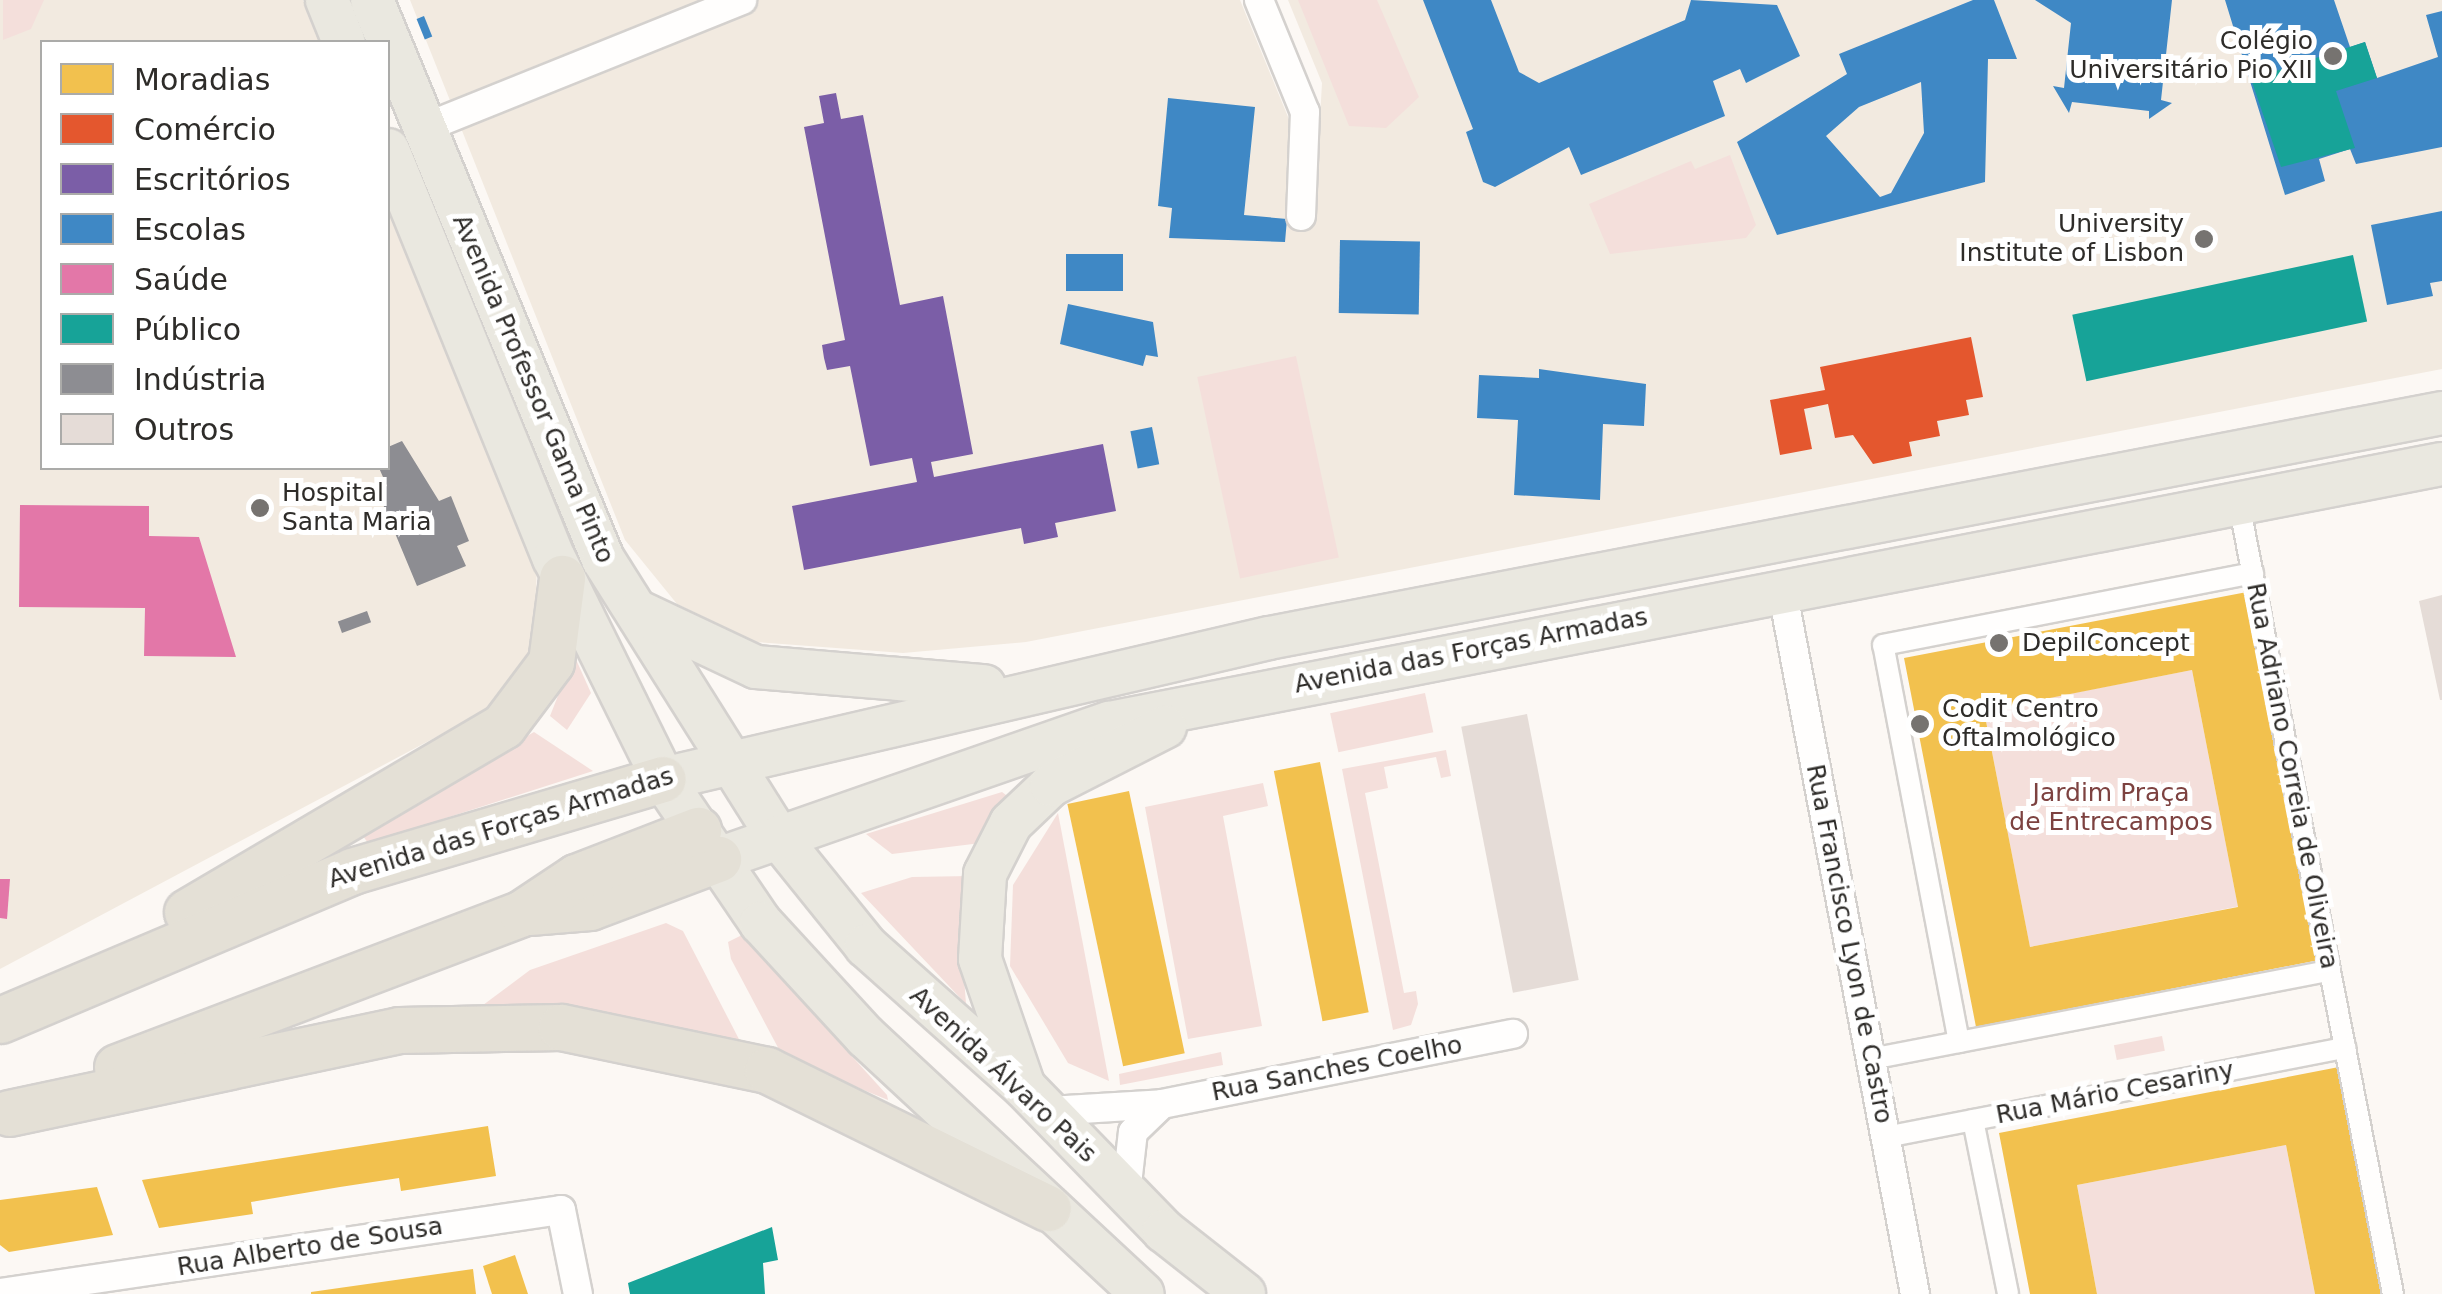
<!DOCTYPE html>
<meta charset="utf-8">
<style>
body{margin:0}
#map{position:relative;width:2442px;height:1294px;overflow:hidden;background:#fcf8f4;font-family:"DejaVu Sans",sans-serif}
div>[style]{position:absolute}
.built>*{inset:0;background:#f2eae0}
.green>*{inset:0;background:#f4dfdb;transform-origin:0 0}
.homes>*{inset:0;background:#f2c14e;transform-origin:0 0}
.shops>*{inset:0;background:#e4572e}
.offices>*{inset:0;background:#7b5ea7}
.schools>*{inset:0;background:#3f88c5;transform-origin:0 0}
.health>*{inset:0;background:#e377a8}
.public>*{inset:0;background:#17a398;transform-origin:0 0}
.industry>*{inset:0;background:#8d8d92;transform-origin:0 0}
.building>*{inset:0;background:#e5dcd7;transform-origin:0 0}
.roads{filter:drop-shadow(2px 0 #d4d1ce) drop-shadow(-2px 0 #d4d1ce) drop-shadow(0 2px #d4d1ce) drop-shadow(0 -2px #d4d1ce)}
.pedestrian>*{height:20px;margin:-10px;padding:0 10px;transform-origin:10px;border-radius:10px;background:#fffefd}
.minor>*{height:28px;margin:-14px;padding:0 14px;transform-origin:14px;border-radius:14px;background:#fffefd}
.primary>*{height:42px;margin:-21px;padding:0 21px;transform-origin:21px;border-radius:21px;background:#eae8e0}
.trunk>*{height:45px;margin:-22.5px;padding:0 22.5px;transform-origin:22.5px;border-radius:22.5px;background:#e4e0d6}
.dots>*{width:28px;height:28px;translate:-50% -50%;box-sizing:border-box;border:5px solid #fff;border-radius:50%}
span{translate:-50% -50%;white-space:nowrap;text-align:center;line-height:1.15;-webkit-text-stroke:10px #fff;paint-order:stroke}
.poi-label{font-size:25px;color:#2e2c29}
.right{translate:-100% -50%;text-align:right}
.left{translate:0 -50%;text-align:left}
.street-label{font-size:25px;color:#2e2c29}
.park-label{font-size:25px;color:#7d4240}
.legend{position:absolute;left:40px;top:40px;width:350px;height:430px;box-sizing:border-box;background:#fff;border:2px solid #ababa9;margin:0;padding:12px 18px;list-style:none;font-size:30px;color:#2e2c29}
.legend li{display:flex;align-items:center;gap:20px;height:50px}
.legend b{width:50px;border:2px solid #ababa9}
</style>
<div id="map">
<div class="built">
<i style="clip-path:polygon(0 0,303px 0,321px 42px,42px 42px,42px 468px,388px 468px,388px 198px,538px 549px,533px 649px,500px 703px,0 969px)"></i>
<i style="clip-path:polygon(410px 0,1240px 0,1295px 134px,1287px 219px,1314px 222px,1322px 83px,1288px 0,2442px 0,2442px 369px,1026px 642px,903px 653px,756px 642px,677px 604px,625px 540px)"></i>
</div>
<div class="green">
<i style="clip-path:polygon(3px 0,44px 0,31px 29px,3px 40px)"></i>
<i style="clip-path:polygon(1298px 0,1377px 0,1419px 97px,1386px 128px,1349px 126px)"></i>
<i style="clip-path:polygon(1730px 155px,1756px 225px,1746px 238px,1610px 254px,1589px 204px,1691px 161px,1695px 169px)"></i>
<i style="left:1296px;top:356px;width:206px;height:101px;rotate:78deg"></i>
<i style="clip-path:polygon(574px 655px,591px 693px,567px 730px,550px 716px)"></i>
<i style="left:2192px;top:670px;width:241px;height:212px;rotate:79deg"></i>
<i style="left:1425px;top:693px;width:40px;height:97px;rotate:78deg"></i>
<i style="clip-path:polygon(534px 732px,593px 771px,368px 843px,360px 832px)"></i>
<i style="clip-path:polygon(1446px 750px,1451px 776px,1441px 778px,1436px 757px,1384px 767px,1388px 788px,1365px 793px,1404px 993px,1416px 991px,1418px 1004px,1411px 1025px,1393px 1030px,1342px 769px)"></i>
<i style="clip-path:polygon(1263px 783px,1268px 806px,1223px 816px,1262px 1026px,1188px 1039px,1145px 807px)"></i>
<i style="clip-path:polygon(1002px 792px,1010px 798px,981px 843px,892px 854px,866px 834px)"></i>
<i style="clip-path:polygon(1058px 813px,1109px 1081px,1068px 1063px,1010px 966px,1013px 885px)"></i>
<i style="clip-path:polygon(970px 876px,960px 924px,966px 1004px,861px 893px,912px 877px)"></i>
<i style="clip-path:polygon(666px 923px,683px 931px,742px 1045px,475px 1011px,530px 970px)"></i>
<i style="clip-path:polygon(742px 935px,887px 1095px,888px 1100px,783px 1057px,731px 959px,728px 942px)"></i>
<i style="left:2162px;top:1036px;width:15px;height:49px;rotate:79deg"></i>
<i style="clip-path:polygon(1221px 1052px,1223px 1065px,1120px 1085px,1119px 1074px)"></i>
<i style="clip-path:polygon(2286px 1145px,2315px 1294px,2097px 1294px,2077px 1185px)"></i>
</div>
<div class="homes">
<i style="clip-path:polygon(evenodd,2247px 592px,2319px 960px,1976px 1027px,1904px 658px,2247px 592px,2192px 670px,2238px 907px,2030px 947px,1984px 711px,2192px 670px)"></i>
<i style="left:1320px;top:762px;width:255px;height:47px;rotate:79deg"></i>
<i style="left:1129px;top:791px;width:268px;height:63px;rotate:78deg"></i>
<i style="clip-path:polygon(2339px 1067px,2383px 1294px,2315px 1294px,2286px 1145px,2077px 1185px,2097px 1294px,2030px 1294px,1999px 1133px)"></i>
<i style="clip-path:polygon(488px 1126px,496px 1176px,401px 1191px,399px 1178px,340px 1187px,251px 1202px,253px 1214px,159px 1228px,142px 1180px)"></i>
<i style="clip-path:polygon(97px 1187px,113px 1235px,9px 1252px,0 1245px,0 1200px)"></i>
<i style="clip-path:polygon(515px 1255px,528px 1294px,492px 1294px,483px 1266px)"></i>
<i style="clip-path:polygon(473px 1269px,476px 1294px,311px 1294px,311px 1292px)"></i>
</div>
<div class="shops">
<i style="clip-path:polygon(1971px 337px,1983px 397px,1966px 400px,1969px 415px,1937px 421px,1940px 436px,1909px 442px,1912px 456px,1873px 464px,1853px 435px,1835px 438px,1828px 404px,1804px 409px,1812px 449px,1780px 455px,1770px 400px,1825px 390px,1820px 367px)"></i>
</div>
<div class="offices">
<i style="clip-path:polygon(836px 93px,841px 119px,863px 115px,900px 305px,943px 296px,973px 454px,931px 462px,934px 477px,1103px 444px,1116px 511px,1055px 523px,1058px 537px,1024px 544px,1021px 528px,804px 570px,792px 506px,917px 482px,912px 458px,870px 466px,850px 366px,827px 370px,824px 358px,822px 345px,845px 340px,804px 127px,824px 123px,819px 96px)"></i>
</div>
<div class="schools">
<i style="clip-path:polygon(1423px 0,1491px 0,1519px 72px,1539px 83px,1685px 20px,1691px 0,1777px 5px,1800px 56px,1746px 83px,1740px 69px,1713px 81px,1725px 116px,1581px 175px,1569px 147px,1495px 187px,1483px 182px,1466px 132px,1473px 129px)"></i>
<i style="clip-path:polygon(evenodd,1973px 0,1994px 0,2017px 59px,1988px 59px,1985px 182px,1777px 235px,1737px 142px,1847px 74px,1839px 54px,1973px 0,1921px 82px,1924px 133px,1891px 193px,1880px 197px,1826px 136px,1859px 107px,1921px 82px)"></i>
<i style="clip-path:polygon(2035px 0,2172px 0,2161px 100px,2172px 103px,2149px 119px,2149px 111px,2072px 102px,2069px 113px,2053px 86px,2064px 88px,2071px 23px)"></i>
<i style="clip-path:polygon(2225px 0,2334px 0,2350px 47px,2365px 42px,2377px 78px,2438px 57px,2426px 15px,2442px 11px,2442px 147px,2356px 164px,2350px 149px,2319px 159px,2325px 181px,2285px 195px)"></i>
<i style="left:424px;top:16px;width:22px;height:8px;rotate:68deg"></i>
<i style="clip-path:polygon(1168px 98px,1255px 107px,1244px 215px,1287px 219px,1285px 242px,1169px 238px,1172px 208px,1158px 206px)"></i>
<i style="clip-path:polygon(2442px 211px,2442px 281px,2430px 283px,2433px 296px,2387px 305px,2371px 225px)"></i>
<i style="left:1340px;top:240px;width:80px;height:73px;rotate:1deg"></i>
<i style="left:1066px;top:254px;width:57px;height:37px"></i>
<i style="clip-path:polygon(1068px 304px,1153px 322px,1158px 357px,1146px 355px,1143px 366px,1060px 344px)"></i>
<i style="clip-path:polygon(1539px 369px,1646px 384px,1644px 426px,1603px 424px,1600px 500px,1514px 495px,1518px 420px,1477px 418px,1479px 375px,1539px 378px)"></i>
<i style="left:1152px;top:427px;width:38px;height:22px;rotate:79deg"></i>
</div>
<div class="health">
<i style="clip-path:polygon(20px 505px,149px 506px,149px 536px,199px 537px,236px 657px,144px 656px,145px 608px,19px 607px)"></i>
<i style="clip-path:polygon(0 879px,10px 879px,7px 919px,0 918px)"></i>
</div>
<div class="public">
<i style="clip-path:polygon(2365px 42px,2377px 78px,2336px 91px,2355px 148px,2281px 167px,2251px 79px)"></i>
<i style="left:2353px;top:255px;width:68px;height:287px;rotate:78deg"></i>
<i style="clip-path:polygon(772px 1227px,778px 1260px,763px 1263px,765px 1294px,630px 1294px,628px 1283px)"></i>
</div>
<div class="industry">
<i style="clip-path:polygon(402px 441px,439px 501px,451px 496px,469px 541px,457px 546px,466px 566px,417px 586px,377px 490px,387px 486px,379px 468px,388px 468px,388px 447px)"></i>
<i style="left:367px;top:611px;width:12px;height:31px;rotate:70deg"></i>
</div>
<div class="building">
<i style="clip-path:polygon(2442px 595px,2442px 700px,2440px 700px,2419px 601px)"></i>
<i style="left:1527px;top:714px;width:271px;height:67px;rotate:79deg"></i>
</div>
<div class="roads">
<div class="pedestrian">
<i style="left:2239px;top:504px;width:805px;rotate:78.97deg"></i>
<i style="left:1959px;top:1042px;width:404px;rotate:-100.8deg"></i>
<i style="left:1883px;top:645px;width:377px;rotate:-11deg"></i>
<i style="left:1871px;top:1059px;width:467px;rotate:-10.9deg"></i>
<i style="left:1973px;top:1120px;width:177px;rotate:78.6deg"></i>
<i style="left:1886px;top:1137px;width:468px;rotate:-11deg"></i>
</div>
<div class="minor">
<i style="left:1259px;top:0;width:121px;rotate:67.7deg"></i>
<i style="left:1305px;top:112px;width:104px;rotate:92.2deg"></i>
<i style="left:424px;top:128px;width:343px;rotate:-21.9deg"></i>
<i style="left:1783px;top:594px;width:712px;rotate:79.32deg"></i>
<i style="left:1049px;top:1111px;width:113px;rotate:-3.5deg"></i>
<i style="left:1162px;top:1104px;width:358px;rotate:-11.3deg"></i>
<i style="left:1126px;top:1193px;width:61px;rotate:-83.5deg"></i>
<i style="left:1133px;top:1132px;width:40px;rotate:-44deg"></i>
<i style="left:0;top:1293px;width:567px;rotate:-8.42deg"></i>
<i style="left:561px;top:1210px;width:86px;rotate:78.6deg"></i>
</div>
<div class="primary">
<i style="left:327px;top:0;width:45px;rotate:68deg"></i>
<i style="left:372px;top:0;width:605px;rotate:67.55deg"></i>
<i style="left:603px;top:559px;width:330px;rotate:57.8deg"></i>
<i style="left:779px;top:838px;width:139px;rotate:51.1deg"></i>
<i style="left:866px;top:946px;width:212px;rotate:41.7deg"></i>
<i style="left:1024px;top:1087px;width:201px;rotate:45.8deg"></i>
<i style="left:1164px;top:1231px;width:102px;rotate:38.2deg"></i>
<i style="left:388px;top:150px;width:440px;rotate:67.9deg"></i>
<i style="left:554px;top:558px;width:246px;rotate:63.7deg"></i>
<i style="left:663px;top:779px;width:174px;rotate:55.8deg"></i>
<i style="left:761px;top:923px;width:154px;rotate:47.4deg"></i>
<i style="left:865px;top:1036px;width:379px;rotate:42.9deg"></i>
<i style="left:639px;top:612px;width:129px;rotate:25.2deg"></i>
<i style="left:756px;top:667px;width:229px;rotate:4.8deg"></i>
<i style="left:663px;top:779px;width:622px;rotate:-13.1deg"></i>
<i style="left:1269px;top:638px;width:1194px;rotate:-10.86deg"></i>
<i style="left:718px;top:859px;width:414px;rotate:-19.2deg"></i>
<i style="left:1109px;top:723px;width:1358px;rotate:-11deg"></i>
<i style="left:1023px;top:1084px;width:132px;rotate:-109deg"></i>
<i style="left:980px;top:959px;width:85px;rotate:-86.6deg"></i>
<i style="left:985px;top:874px;width:57px;rotate:-63deg"></i>
<i style="left:1011px;top:823px;width:55px;rotate:-43.5deg"></i>
<i style="left:1051px;top:785px;width:128px;rotate:-27deg"></i>
</div>
<div class="trunk">
<i style="left:187px;top:912px;width:367px;rotate:-30.5deg"></i>
<i style="left:503px;top:726px;width:80px;rotate:-53.1deg"></i>
<i style="left:551px;top:662px;width:85px;rotate:-82.5deg"></i>
<i style="left:529px;top:912px;width:61px;rotate:-4.7deg"></i>
<i style="left:590px;top:907px;width:137px;rotate:-20.6deg"></i>
<i style="left:0;top:1020px;width:382px;rotate:-22.9deg"></i>
<i style="left:352px;top:871px;width:324px;rotate:-16.5deg"></i>
<i style="left:117px;top:1067px;width:433px;rotate:-20.8deg"></i>
<i style="left:522px;top:913px;width:65px;rotate:-33.7deg"></i>
<i style="left:576px;top:877px;width:131px;rotate:-21.1deg"></i>
<i style="left:9px;top:1113px;width:399px;rotate:-12deg"></i>
<i style="left:399px;top:1030px;width:162px;rotate:-1.1deg"></i>
<i style="left:561px;top:1027px;width:210px;rotate:11.8deg"></i>
<i style="left:767px;top:1070px;width:313px;rotate:26.2deg"></i>
</div>
</div>
<div class="dots">
<i style="left:2333px;top:56px;background:#767370"></i>
<i style="left:2204px;top:239px;background:#767370"></i>
<i style="left:260px;top:508px;background:#767370"></i>
<i style="left:1999px;top:643px;background:#767370"></i>
<i style="left:1920px;top:724px;background:#767370"></i>
</div>
<div class="poi-label">
<span class="right" style="left:2313px;top:56px">Colégio<br>Universitário Pio XII</span>
<span class="right" style="left:2184px;top:239px">University<br>Institute of Lisbon</span>
<span class="left" style="left:282px;top:508px">Hospital<br>Santa Maria</span>
<span class="left" style="left:2022px;top:643px">DepilConcept</span>
<span class="left" style="left:1942px;top:724px">Codit Centro<br>Oftalmológico</span>
</div>
<div class="street-label">
<span style="left:533px;top:389px;rotate:67deg">Avenida Professor Gama Pinto</span>
<span style="left:1471px;top:651px;rotate:-11deg">Avenida das Forças Armadas</span>
<span style="left:2292px;top:776px;rotate:79deg">Rua Adriano Correia de Oliveira</span>
<span style="left:501px;top:828px;rotate:-17deg">Avenida das Forças Armadas</span>
<span style="left:1849px;top:944px;rotate:79deg">Rua Francisco Lyon de Castro</span>
<span style="left:1337px;top:1069px;rotate:-11deg">Rua Sanches Coelho</span>
<span style="left:1003px;top:1075px;rotate:43deg">Avenida Álvaro Pais</span>
<span style="left:2115px;top:1093px;rotate:-11deg">Rua Mário Cesariny</span>
<span style="left:310px;top:1247px;rotate:-9deg">Rua Alberto de Sousa</span>
</div>
<div class="park-label">
<span style="left:2111px;top:808px">Jardim Praça<br>de Entrecampos</span>
</div>
<ul class="legend">
<li><b style="height:28px;background:#f2c14e"></b>Moradias</li>
<li><b style="height:28px;background:#e4572e"></b>Comércio</li>
<li><b style="height:28px;background:#7b5ea7"></b>Escritórios</li>
<li><b style="height:28px;background:#3f88c5"></b>Escolas</li>
<li><b style="height:28px;background:#e377a8"></b>Saúde</li>
<li><b style="height:28px;background:#17a398"></b>Público</li>
<li><b style="height:28px;background:#8d8d92"></b>Indústria</li>
<li><b style="height:28px;background:#e5dcd7"></b>Outros</li>
</ul>
</div>
